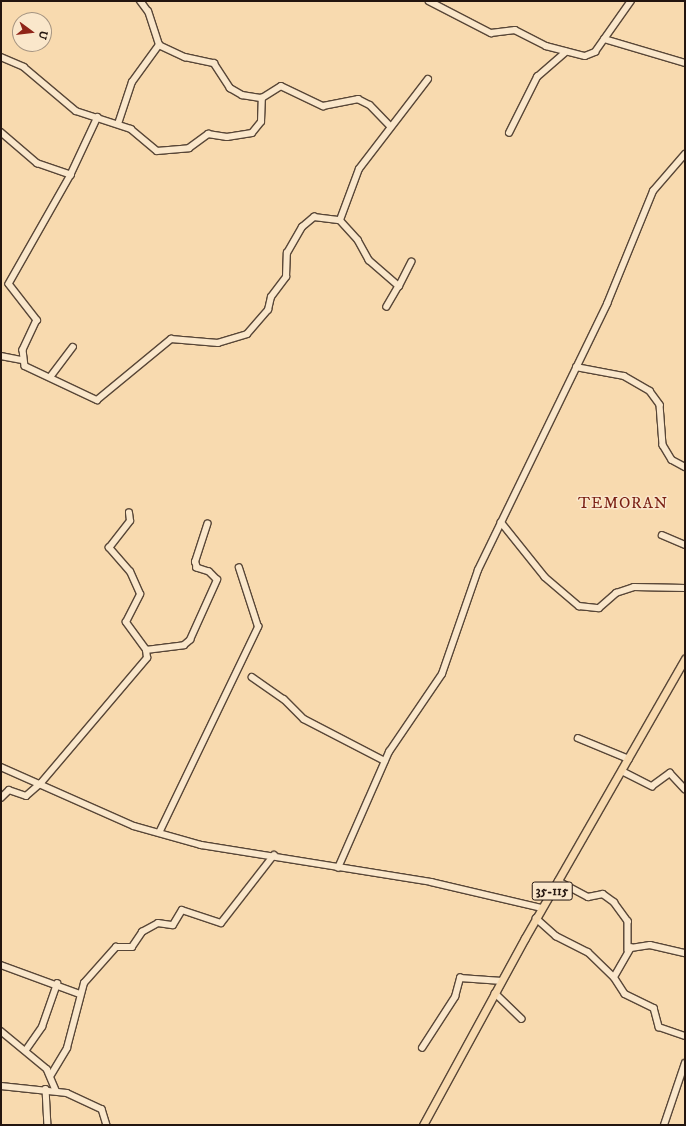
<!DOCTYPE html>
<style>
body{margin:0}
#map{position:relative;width:686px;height:1126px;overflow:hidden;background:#f8daaf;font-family:"IM FELL DW Pica",serif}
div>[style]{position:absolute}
.roads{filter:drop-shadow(1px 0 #584637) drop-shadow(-1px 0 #584637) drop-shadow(0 1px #584637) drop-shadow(0 -1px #584637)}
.minor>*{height:5.5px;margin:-2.75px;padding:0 2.75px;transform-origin:2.75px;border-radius:2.75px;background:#fae7cb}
.major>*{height:7px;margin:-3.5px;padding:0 3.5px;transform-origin:3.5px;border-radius:3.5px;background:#f8daaf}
span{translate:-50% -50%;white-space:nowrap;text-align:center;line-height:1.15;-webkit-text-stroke:3px #fae7cb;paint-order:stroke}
.shield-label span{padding:1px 3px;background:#fae7cb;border:1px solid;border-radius:3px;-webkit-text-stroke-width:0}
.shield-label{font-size:13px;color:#23150f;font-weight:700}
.quarter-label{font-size:16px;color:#7a1f14;letter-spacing:1px}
.frame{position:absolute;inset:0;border:2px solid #23150f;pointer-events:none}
.north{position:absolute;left:12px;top:12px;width:40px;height:40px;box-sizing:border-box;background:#fae7cb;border:1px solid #a49380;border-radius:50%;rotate:105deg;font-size:11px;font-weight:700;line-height:16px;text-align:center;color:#23150f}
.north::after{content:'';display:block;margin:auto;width:14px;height:18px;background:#8f2418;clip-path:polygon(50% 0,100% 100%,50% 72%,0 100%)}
</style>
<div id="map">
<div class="roads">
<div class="minor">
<i style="left:429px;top:1px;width:70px;rotate:27.3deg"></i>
<i style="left:491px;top:33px;width:24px;rotate:-7deg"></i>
<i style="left:515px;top:30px;width:35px;rotate:27deg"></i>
<i style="left:546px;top:46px;width:40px;rotate:14.4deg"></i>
<i style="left:585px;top:56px;width:11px;rotate:-22deg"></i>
<i style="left:595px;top:52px;width:62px;rotate:-54.8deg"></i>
<i style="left:604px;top:39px;width:84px;rotate:16.5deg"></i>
<i style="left:159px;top:45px;width:29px;rotate:25deg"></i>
<i style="left:185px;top:57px;width:30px;rotate:12deg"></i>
<i style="left:214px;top:63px;width:30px;rotate:57deg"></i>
<i style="left:230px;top:88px;width:14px;rotate:30deg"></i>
<i style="left:242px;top:95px;width:20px;rotate:9deg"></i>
<i style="left:262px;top:98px;width:22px;rotate:-32deg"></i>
<i style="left:281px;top:86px;width:47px;rotate:25.5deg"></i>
<i style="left:323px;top:106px;width:36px;rotate:-11deg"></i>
<i style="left:358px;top:99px;width:13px;rotate:27deg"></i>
<i style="left:370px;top:105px;width:29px;rotate:46deg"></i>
<i style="left:1px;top:57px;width:25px;rotate:23deg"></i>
<i style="left:24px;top:67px;width:68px;rotate:40.2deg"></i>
<i style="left:76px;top:111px;width:58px;rotate:18.1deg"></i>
<i style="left:131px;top:129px;width:34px;rotate:40deg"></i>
<i style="left:157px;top:151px;width:32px;rotate:-5deg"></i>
<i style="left:189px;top:148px;width:24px;rotate:-36deg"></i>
<i style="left:208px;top:134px;width:19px;rotate:9deg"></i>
<i style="left:227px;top:137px;width:25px;rotate:-9deg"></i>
<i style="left:252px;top:133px;width:14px;rotate:-51deg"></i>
<i style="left:261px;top:122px;width:24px;rotate:-88deg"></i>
<i style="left:98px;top:117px;width:64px;rotate:115deg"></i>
<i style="left:71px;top:175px;width:125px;rotate:119.6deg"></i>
<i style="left:9px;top:284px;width:46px;rotate:52.1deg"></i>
<i style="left:37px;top:320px;width:33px;rotate:115deg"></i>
<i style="left:23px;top:350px;width:16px;rotate:83deg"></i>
<i style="left:25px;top:366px;width:80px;rotate:25.3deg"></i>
<i style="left:97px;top:400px;width:96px;rotate:-39.5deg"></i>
<i style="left:171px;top:339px;width:47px;rotate:4.9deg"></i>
<i style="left:218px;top:343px;width:30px;rotate:-17deg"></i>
<i style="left:247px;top:334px;width:32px;rotate:-49deg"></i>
<i style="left:268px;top:310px;width:13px;rotate:-77deg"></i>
<i style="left:271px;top:297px;width:25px;rotate:-53deg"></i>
<i style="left:286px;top:277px;width:24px;rotate:-88deg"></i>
<i style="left:287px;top:253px;width:30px;rotate:-60deg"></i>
<i style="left:302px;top:227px;width:16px;rotate:-40deg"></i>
<i style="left:314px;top:217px;width:26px;rotate:7deg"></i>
<i style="left:340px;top:220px;width:27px;rotate:48deg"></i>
<i style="left:358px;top:240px;width:23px;rotate:61deg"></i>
<i style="left:369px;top:260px;width:40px;rotate:41deg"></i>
<i style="left:399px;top:286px;width:24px;rotate:120deg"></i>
<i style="left:118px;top:124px;width:44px;rotate:-71.6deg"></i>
<i style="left:132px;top:82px;width:46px;rotate:-53.9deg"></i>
<i style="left:159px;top:45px;width:35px;rotate:-108deg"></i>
<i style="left:148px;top:12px;width:14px;rotate:-126deg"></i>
<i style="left:1px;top:132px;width:48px;rotate:40.7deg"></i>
<i style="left:37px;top:163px;width:36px;rotate:19deg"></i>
<i style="left:509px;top:133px;width:63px;rotate:-63.4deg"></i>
<i style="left:537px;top:77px;width:38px;rotate:-41deg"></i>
<i style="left:340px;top:220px;width:54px;rotate:-69.6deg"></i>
<i style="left:359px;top:169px;width:113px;rotate:-52.5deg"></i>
<i style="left:399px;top:286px;width:27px;rotate:-63deg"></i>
<i style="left:1px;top:356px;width:20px;rotate:11deg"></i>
<i style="left:576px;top:367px;width:49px;rotate:10.6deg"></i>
<i style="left:624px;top:376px;width:30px;rotate:30deg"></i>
<i style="left:650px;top:391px;width:17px;rotate:54deg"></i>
<i style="left:660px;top:405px;width:40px;rotate:85.7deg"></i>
<i style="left:663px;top:445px;width:17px;rotate:59deg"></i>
<i style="left:672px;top:460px;width:15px;rotate:28deg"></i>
<i style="left:51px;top:376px;width:36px;rotate:-53deg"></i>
<i style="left:501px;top:522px;width:70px;rotate:51.3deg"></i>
<i style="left:545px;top:577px;width:45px;rotate:40.5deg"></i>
<i style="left:579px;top:606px;width:20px;rotate:6deg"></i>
<i style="left:599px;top:608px;width:23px;rotate:-41deg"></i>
<i style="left:616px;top:593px;width:19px;rotate:-18deg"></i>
<i style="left:634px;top:587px;width:51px;rotate:1.1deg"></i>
<i style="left:662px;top:535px;width:25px;rotate:23deg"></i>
<i style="left:146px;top:650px;width:38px;rotate:-7deg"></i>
<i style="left:184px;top:645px;width:8px;rotate:-40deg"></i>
<i style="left:190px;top:640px;width:66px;rotate:-65.8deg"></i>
<i style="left:217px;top:580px;width:11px;rotate:-135deg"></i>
<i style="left:209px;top:572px;width:13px;rotate:-162deg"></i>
<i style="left:197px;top:568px;width:6px;rotate:-108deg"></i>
<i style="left:195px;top:562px;width:40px;rotate:-72deg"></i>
<i style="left:252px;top:677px;width:39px;rotate:35deg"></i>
<i style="left:284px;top:699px;width:28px;rotate:45deg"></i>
<i style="left:304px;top:719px;width:91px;rotate:27.4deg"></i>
<i style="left:578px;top:738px;width:55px;rotate:22.4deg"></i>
<i style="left:1px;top:767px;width:145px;rotate:23.9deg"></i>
<i style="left:134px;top:826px;width:70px;rotate:15.8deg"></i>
<i style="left:201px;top:845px;width:233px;rotate:9.1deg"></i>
<i style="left:431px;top:882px;width:114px;rotate:13.2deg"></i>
<i style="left:622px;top:771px;width:34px;rotate:27deg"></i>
<i style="left:652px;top:786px;width:22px;rotate:-36deg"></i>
<i style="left:670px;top:773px;width:22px;rotate:47deg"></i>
<i style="left:1px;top:798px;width:11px;rotate:-45deg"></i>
<i style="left:9px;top:790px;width:18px;rotate:19deg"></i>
<i style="left:26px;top:796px;width:20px;rotate:-41deg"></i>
<i style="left:41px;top:783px;width:164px;rotate:-49.7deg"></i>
<i style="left:147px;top:658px;width:8px;rotate:-97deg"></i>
<i style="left:146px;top:650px;width:34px;rotate:-126deg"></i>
<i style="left:126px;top:622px;width:31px;rotate:-63deg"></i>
<i style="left:140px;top:594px;width:24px;rotate:-114deg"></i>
<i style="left:130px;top:572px;width:32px;rotate:-131deg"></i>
<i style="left:109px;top:548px;width:34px;rotate:-52deg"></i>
<i style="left:130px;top:521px;width:8px;rotate:-97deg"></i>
<i style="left:159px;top:833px;width:229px;rotate:-64.3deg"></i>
<i style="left:258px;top:627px;width:62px;rotate:-107.9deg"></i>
<i style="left:338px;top:868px;width:127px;rotate:-66.3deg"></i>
<i style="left:389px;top:752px;width:94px;rotate:-55.8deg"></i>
<i style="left:442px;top:674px;width:110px;rotate:-70.9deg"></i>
<i style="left:478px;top:570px;width:296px;rotate:-64.1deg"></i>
<i style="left:607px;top:304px;width:122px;rotate:-67.8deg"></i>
<i style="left:653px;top:191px;width:49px;rotate:-49.1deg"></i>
<i style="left:558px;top:881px;width:34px;rotate:28deg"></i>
<i style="left:588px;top:897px;width:15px;rotate:-11deg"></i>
<i style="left:603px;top:894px;width:14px;rotate:36deg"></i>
<i style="left:614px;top:902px;width:24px;rotate:54deg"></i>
<i style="left:628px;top:921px;width:29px;rotate:90deg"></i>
<i style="left:536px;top:918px;width:27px;rotate:42deg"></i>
<i style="left:556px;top:936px;width:36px;rotate:27deg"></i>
<i style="left:588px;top:952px;width:36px;rotate:44deg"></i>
<i style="left:614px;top:977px;width:20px;rotate:57deg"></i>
<i style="left:625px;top:994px;width:32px;rotate:26deg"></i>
<i style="left:654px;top:1008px;width:20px;rotate:75deg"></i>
<i style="left:659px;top:1027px;width:28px;rotate:19deg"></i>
<i style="left:1px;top:965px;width:84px;rotate:20.2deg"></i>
<i style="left:614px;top:977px;width:34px;rotate:-60deg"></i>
<i style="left:631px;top:948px;width:19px;rotate:-9deg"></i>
<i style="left:650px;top:945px;width:36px;rotate:13deg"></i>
<i style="left:495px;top:993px;width:37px;rotate:44deg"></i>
<i style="left:1px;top:1031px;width:60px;rotate:39.6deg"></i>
<i style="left:47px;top:1069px;width:23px;rotate:67deg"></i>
<i style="left:422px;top:1048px;width:61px;rotate:-57.1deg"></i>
<i style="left:455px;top:997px;width:20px;rotate:-75deg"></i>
<i style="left:460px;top:978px;width:42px;rotate:4.1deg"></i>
<i style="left:26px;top:1050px;width:28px;rotate:-55deg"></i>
<i style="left:42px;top:1027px;width:46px;rotate:-70.8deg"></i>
<i style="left:51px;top:1075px;width:31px;rotate:-59deg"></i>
<i style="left:67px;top:1048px;width:67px;rotate:-75.3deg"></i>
<i style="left:84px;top:983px;width:48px;rotate:-48.4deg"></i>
<i style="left:116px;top:947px;width:16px"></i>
<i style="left:132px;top:947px;width:18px;rotate:-56deg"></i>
<i style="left:142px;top:932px;width:18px;rotate:-29deg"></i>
<i style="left:158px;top:923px;width:15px;rotate:8deg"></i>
<i style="left:173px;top:925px;width:17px;rotate:-59deg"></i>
<i style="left:182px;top:910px;width:41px;rotate:18.4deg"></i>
<i style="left:221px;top:923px;width:86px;rotate:-52.1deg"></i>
<i style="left:1px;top:1086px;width:66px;rotate:6.1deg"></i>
<i style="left:67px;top:1093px;width:38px;rotate:25deg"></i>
<i style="left:102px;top:1109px;width:17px;rotate:73deg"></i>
<i style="left:46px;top:1089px;width:36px;rotate:87deg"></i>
<i style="left:664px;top:1125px;width:65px;rotate:-71.3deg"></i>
</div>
<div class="major">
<i style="left:423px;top:1125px;width:213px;rotate:-61.4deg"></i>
<i style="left:525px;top:938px;width:322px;rotate:-60.2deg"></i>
</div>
</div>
<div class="shield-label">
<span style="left:552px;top:891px">35-115</span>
</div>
<div class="quarter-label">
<span style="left:623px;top:503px">TEMORAN</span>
</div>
<div class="frame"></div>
<div class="north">U</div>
</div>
